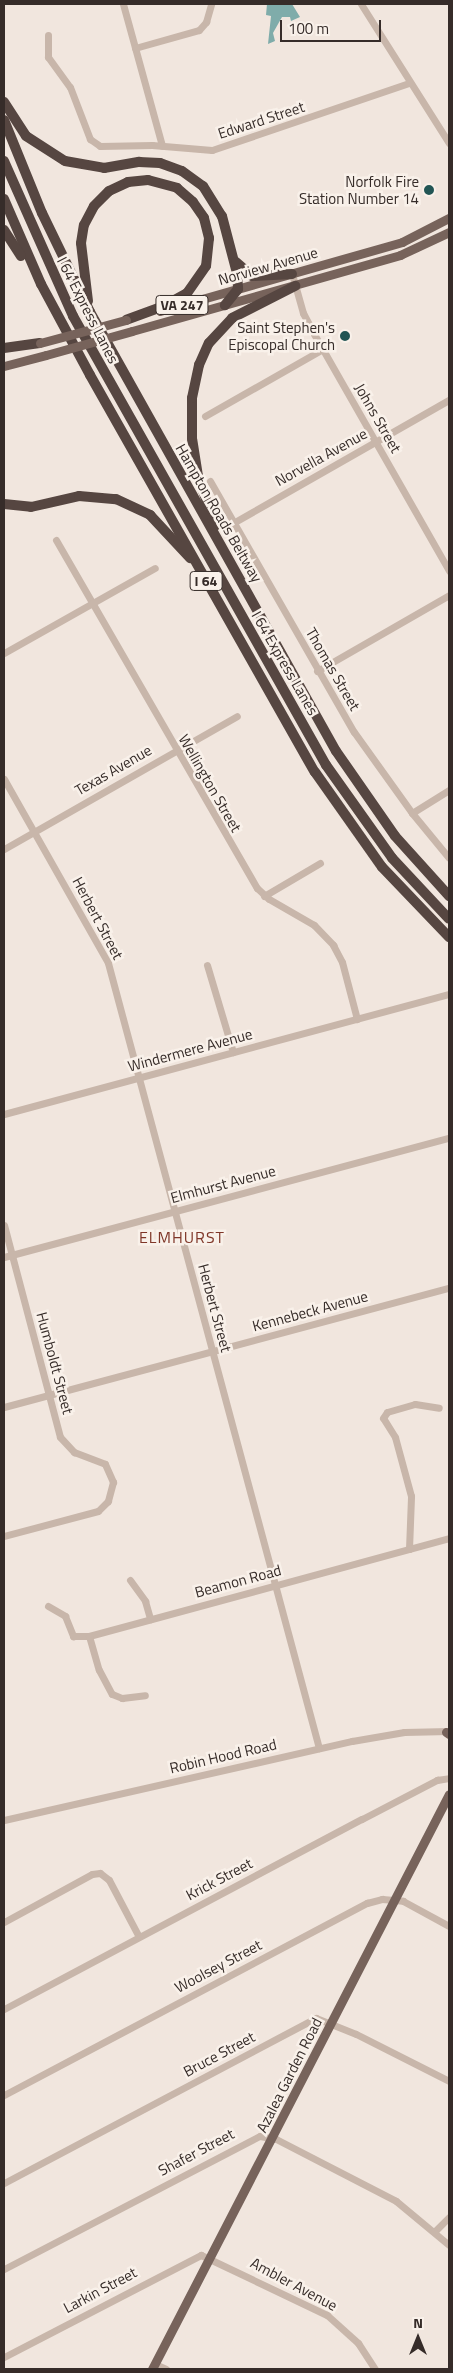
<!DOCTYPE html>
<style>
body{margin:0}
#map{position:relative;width:453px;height:2373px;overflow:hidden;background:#f1e6de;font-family:"Titillium Web",sans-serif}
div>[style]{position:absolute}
.water>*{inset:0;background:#7facaa}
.minor>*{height:7px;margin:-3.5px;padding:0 3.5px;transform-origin:3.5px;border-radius:3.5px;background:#c8b6aa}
.major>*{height:9px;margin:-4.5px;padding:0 4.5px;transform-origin:4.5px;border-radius:4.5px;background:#77635b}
.highway>*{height:10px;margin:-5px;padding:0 5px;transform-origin:5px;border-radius:5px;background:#564641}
.major-bridge>*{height:9px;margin:-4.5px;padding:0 4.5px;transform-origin:4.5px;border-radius:4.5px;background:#77635b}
.dots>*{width:14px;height:14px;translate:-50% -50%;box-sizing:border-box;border:2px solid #f9f1ea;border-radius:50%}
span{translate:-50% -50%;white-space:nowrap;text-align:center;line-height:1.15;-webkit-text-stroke:5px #f9f1ea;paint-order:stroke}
.shield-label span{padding:1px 4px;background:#f9f1ea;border:1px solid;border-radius:4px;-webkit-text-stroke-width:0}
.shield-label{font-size:14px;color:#362c29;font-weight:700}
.street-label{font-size:15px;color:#362c29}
.poi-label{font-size:15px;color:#362c29}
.right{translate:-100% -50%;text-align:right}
.neighbourhood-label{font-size:16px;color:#7f3628;letter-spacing:1px}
.frame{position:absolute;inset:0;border:5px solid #362c29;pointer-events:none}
.north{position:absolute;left:393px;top:2313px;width:50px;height:50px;-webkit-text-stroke:4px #f9f1ea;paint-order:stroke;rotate:0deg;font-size:14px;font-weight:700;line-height:20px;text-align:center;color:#362c29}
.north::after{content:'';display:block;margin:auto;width:18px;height:22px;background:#362c29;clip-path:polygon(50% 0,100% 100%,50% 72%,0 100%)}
.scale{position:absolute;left:280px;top:20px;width:101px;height:22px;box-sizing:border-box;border:2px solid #362c29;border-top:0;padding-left:6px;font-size:15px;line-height:18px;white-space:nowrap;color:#362c29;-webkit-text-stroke:4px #f9f1ea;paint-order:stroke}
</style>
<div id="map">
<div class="water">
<i style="clip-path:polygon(267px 4px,292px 4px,300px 17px,291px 21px,290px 17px,282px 17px,273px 33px,275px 41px,268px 44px,271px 16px,266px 15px)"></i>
</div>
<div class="minor">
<i style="left:123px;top:4px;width:147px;rotate:74.6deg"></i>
<i style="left:361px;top:4px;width:165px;rotate:57.7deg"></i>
<i style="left:48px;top:35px;width:22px;rotate:90deg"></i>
<i style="left:48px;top:57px;width:37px;rotate:54deg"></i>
<i style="left:70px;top:87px;width:56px;rotate:69deg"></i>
<i style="left:90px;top:139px;width:12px;rotate:35deg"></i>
<i style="left:100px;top:146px;width:52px;rotate:-1.1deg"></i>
<i style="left:152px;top:145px;width:60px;rotate:4.8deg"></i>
<i style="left:212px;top:150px;width:208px;rotate:-18.8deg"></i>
<i style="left:135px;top:48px;width:66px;rotate:-15.7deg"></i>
<i style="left:199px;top:30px;width:11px;rotate:-49deg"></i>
<i style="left:206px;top:22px;width:19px;rotate:-74deg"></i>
<i style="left:292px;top:274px;width:41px;rotate:74.2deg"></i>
<i style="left:303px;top:313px;width:24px;rotate:62deg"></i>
<i style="left:314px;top:334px;width:273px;rotate:60.3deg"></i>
<i style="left:205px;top:416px;width:136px;rotate:-29.6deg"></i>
<i style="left:210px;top:481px;width:289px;rotate:60.2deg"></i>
<i style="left:354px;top:732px;width:100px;rotate:54.4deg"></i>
<i style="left:412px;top:813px;width:58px;rotate:50.6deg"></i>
<i style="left:233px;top:523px;width:249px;rotate:-29.7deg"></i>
<i style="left:56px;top:540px;width:402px;rotate:60deg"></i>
<i style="left:257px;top:888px;width:16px;rotate:43deg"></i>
<i style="left:269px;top:899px;width:52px;rotate:30deg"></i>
<i style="left:314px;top:925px;width:28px;rotate:46deg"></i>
<i style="left:333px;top:945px;width:19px;rotate:62deg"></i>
<i style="left:342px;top:962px;width:59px;rotate:75.3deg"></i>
<i style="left:4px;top:653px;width:173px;rotate:-29.4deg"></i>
<i style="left:317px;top:671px;width:152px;rotate:-29.9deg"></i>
<i style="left:4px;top:779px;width:211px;rotate:60.5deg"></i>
<i style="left:108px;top:963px;width:813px;rotate:74.96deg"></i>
<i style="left:412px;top:813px;width:44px;rotate:-31.9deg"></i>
<i style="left:4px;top:849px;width:268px;rotate:-29.7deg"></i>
<i style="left:264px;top:896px;width:65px;rotate:-30.5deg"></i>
<i style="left:207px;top:965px;width:91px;rotate:73.4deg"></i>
<i style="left:4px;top:1114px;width:461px;rotate:-15.1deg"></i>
<i style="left:4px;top:1225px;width:219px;rotate:75.2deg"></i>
<i style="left:60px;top:1437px;width:21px;rotate:47deg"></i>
<i style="left:74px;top:1452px;width:33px;rotate:21deg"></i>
<i style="left:105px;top:1464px;width:20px;rotate:66deg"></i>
<i style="left:113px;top:1482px;width:20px;rotate:105deg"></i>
<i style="left:108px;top:1501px;width:14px;rotate:135deg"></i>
<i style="left:98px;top:1511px;width:97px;rotate:165.1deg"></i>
<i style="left:4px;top:1257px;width:461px;rotate:-15deg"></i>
<i style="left:4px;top:1407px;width:461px;rotate:-15deg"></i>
<i style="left:409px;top:1549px;width:53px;rotate:-87.8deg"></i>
<i style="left:411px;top:1496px;width:61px;rotate:-105.2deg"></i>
<i style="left:395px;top:1437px;width:22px;rotate:-122deg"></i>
<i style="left:383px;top:1418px;width:7px;rotate:-56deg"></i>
<i style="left:387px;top:1412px;width:29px;rotate:-16deg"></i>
<i style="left:415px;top:1404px;width:24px;rotate:9deg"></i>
<i style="left:130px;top:1580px;width:26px;rotate:54deg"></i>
<i style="left:145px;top:1601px;width:19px;rotate:74deg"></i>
<i style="left:48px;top:1606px;width:20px;rotate:30deg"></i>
<i style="left:65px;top:1616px;width:22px;rotate:68deg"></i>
<i style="left:73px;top:1636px;width:16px"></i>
<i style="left:89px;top:1636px;width:373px;rotate:-15.2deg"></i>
<i style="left:89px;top:1636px;width:35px;rotate:74deg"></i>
<i style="left:99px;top:1670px;width:27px;rotate:62deg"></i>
<i style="left:112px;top:1694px;width:11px;rotate:22deg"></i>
<i style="left:122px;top:1698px;width:23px;rotate:-7deg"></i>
<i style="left:4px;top:1820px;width:357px;rotate:-12.8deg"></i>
<i style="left:352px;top:1741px;width:53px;rotate:-9.8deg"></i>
<i style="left:404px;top:1732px;width:45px;rotate:-1.3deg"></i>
<i style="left:4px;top:1922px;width:100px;rotate:-28.6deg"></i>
<i style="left:92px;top:1874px;width:8px;rotate:-7deg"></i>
<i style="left:100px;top:1873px;width:11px;rotate:38deg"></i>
<i style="left:109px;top:1880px;width:64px;rotate:62.2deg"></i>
<i style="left:4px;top:2009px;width:405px;rotate:-28deg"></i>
<i style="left:362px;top:1819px;width:85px;rotate:-27.5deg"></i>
<i style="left:437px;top:1780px;width:12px;rotate:-9deg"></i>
<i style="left:4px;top:2095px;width:411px;rotate:-27.9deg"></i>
<i style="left:367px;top:1903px;width:16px;rotate:-15deg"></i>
<i style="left:382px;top:1899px;width:21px;rotate:5deg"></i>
<i style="left:403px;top:1901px;width:52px;rotate:28.5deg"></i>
<i style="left:4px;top:2183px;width:353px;rotate:-27.9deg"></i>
<i style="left:316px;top:2018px;width:43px;rotate:21.8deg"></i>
<i style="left:356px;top:2034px;width:104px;rotate:26.8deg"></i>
<i style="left:435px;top:2231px;width:20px;rotate:-45deg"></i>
<i style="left:4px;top:2269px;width:288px;rotate:-27.5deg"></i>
<i style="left:260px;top:2136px;width:16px;rotate:11deg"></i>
<i style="left:276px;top:2139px;width:135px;rotate:27.3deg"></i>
<i style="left:396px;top:2201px;width:69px;rotate:39.7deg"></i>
<i style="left:4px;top:2357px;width:222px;rotate:-27.4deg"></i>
<i style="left:201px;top:2255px;width:140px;rotate:25.5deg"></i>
<i style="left:327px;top:2315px;width:42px;rotate:42.1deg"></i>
<i style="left:358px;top:2343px;width:31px;rotate:57deg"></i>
<i style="left:155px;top:2364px;width:12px;rotate:24deg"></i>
</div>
<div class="major">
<i style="left:160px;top:311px;width:252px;rotate:-15.9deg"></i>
<i style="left:402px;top:242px;width:53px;rotate:-27.1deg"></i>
<i style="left:132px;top:331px;width:279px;rotate:-15.8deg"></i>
<i style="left:400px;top:255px;width:54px;rotate:-25.1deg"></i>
<i style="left:4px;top:366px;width:43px;rotate:-14.7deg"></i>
<i style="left:446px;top:1732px;width:4px;rotate:34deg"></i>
<i style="left:152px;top:2369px;width:647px;rotate:-62.68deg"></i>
</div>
<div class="highway">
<i style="left:4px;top:102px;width:40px;rotate:57.1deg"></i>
<i style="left:26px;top:136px;width:46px;rotate:32.7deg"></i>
<i style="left:65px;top:161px;width:40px;rotate:10deg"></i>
<i style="left:104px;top:168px;width:36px;rotate:-10deg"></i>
<i style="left:139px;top:162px;width:21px;rotate:3deg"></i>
<i style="left:160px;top:163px;width:23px;rotate:20deg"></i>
<i style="left:182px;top:171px;width:26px;rotate:36deg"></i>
<i style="left:203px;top:186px;width:36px;rotate:58deg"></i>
<i style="left:222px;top:216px;width:59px;rotate:75.3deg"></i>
<i style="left:237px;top:273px;width:16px;rotate:86deg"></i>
<i style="left:238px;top:289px;width:21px;rotate:129deg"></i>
<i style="left:4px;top:120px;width:100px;rotate:67.8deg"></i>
<i style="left:42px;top:213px;width:110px;rotate:64.1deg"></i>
<i style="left:90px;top:312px;width:503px;rotate:60.74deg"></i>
<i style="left:336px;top:751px;width:103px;rotate:55.2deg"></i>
<i style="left:395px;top:836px;width:81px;rotate:48deg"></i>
<i style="left:4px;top:161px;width:170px;rotate:66deg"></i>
<i style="left:73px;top:316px;width:515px;rotate:60.6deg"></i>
<i style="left:326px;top:765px;width:114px;rotate:54.6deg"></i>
<i style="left:392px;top:858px;width:83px;rotate:46.9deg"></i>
<i style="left:4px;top:199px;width:93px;rotate:66.5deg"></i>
<i style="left:41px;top:284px;width:103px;rotate:61.7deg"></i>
<i style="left:90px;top:375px;width:456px;rotate:60.5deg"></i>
<i style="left:315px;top:772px;width:116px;rotate:54.8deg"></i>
<i style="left:382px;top:867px;width:97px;rotate:46.3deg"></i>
<i style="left:4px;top:230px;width:31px;rotate:57deg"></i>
<i style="left:236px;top:262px;width:21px;rotate:41deg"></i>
<i style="left:252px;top:276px;width:40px;rotate:-2.9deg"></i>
<i style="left:88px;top:301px;width:58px;rotate:-96.9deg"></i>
<i style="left:81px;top:243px;width:18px;rotate:-81deg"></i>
<i style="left:84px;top:225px;width:21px;rotate:-62deg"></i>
<i style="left:94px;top:206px;width:21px;rotate:-45deg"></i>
<i style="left:109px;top:191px;width:21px;rotate:-25deg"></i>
<i style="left:128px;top:182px;width:20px;rotate:-6deg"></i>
<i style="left:148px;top:180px;width:30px;rotate:15deg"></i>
<i style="left:177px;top:188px;width:21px;rotate:41deg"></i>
<i style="left:193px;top:202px;width:19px;rotate:55deg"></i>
<i style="left:204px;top:218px;width:21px;rotate:76deg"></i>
<i style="left:209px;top:238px;width:28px;rotate:96deg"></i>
<i style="left:206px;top:266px;width:33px;rotate:125deg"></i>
<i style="left:187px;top:293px;width:26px;rotate:151deg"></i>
<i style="left:164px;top:306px;width:40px;rotate:159.8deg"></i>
<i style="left:4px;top:348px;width:36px;rotate:-8deg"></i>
<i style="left:4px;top:504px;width:27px;rotate:6deg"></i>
<i style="left:31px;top:507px;width:49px;rotate:-12.9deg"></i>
<i style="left:79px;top:496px;width:37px;rotate:5deg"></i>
<i style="left:116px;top:499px;width:38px;rotate:25deg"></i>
<i style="left:150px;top:515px;width:59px;rotate:47.1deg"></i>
<i style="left:215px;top:526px;width:53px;rotate:-108.8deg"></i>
<i style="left:198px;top:476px;width:37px;rotate:-99deg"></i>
<i style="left:192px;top:439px;width:41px;rotate:-90deg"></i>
<i style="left:192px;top:398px;width:34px;rotate:-78deg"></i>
<i style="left:199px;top:365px;width:24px;rotate:-66deg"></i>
<i style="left:209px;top:343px;width:34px;rotate:-47deg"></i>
<i style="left:232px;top:318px;width:71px;rotate:-26.9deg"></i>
</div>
<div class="major-bridge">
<i style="left:40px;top:343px;width:89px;rotate:-15deg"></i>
<i style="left:46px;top:355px;width:89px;rotate:-15.6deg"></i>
</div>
<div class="dots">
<i style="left:429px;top:190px;background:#225554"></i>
<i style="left:345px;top:336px;background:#225554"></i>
</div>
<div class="shield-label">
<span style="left:182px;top:305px">VA 247</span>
<span style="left:206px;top:581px">I 64</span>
</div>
<div class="street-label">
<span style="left:261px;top:120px;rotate:-18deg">Edward Street</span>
<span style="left:268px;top:266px;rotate:-16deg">Norview Avenue</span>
<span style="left:88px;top:310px;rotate:63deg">I 64 Express Lanes</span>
<span style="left:378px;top:418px;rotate:60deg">Johns Street</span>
<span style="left:321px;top:457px;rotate:-29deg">Norvella Avenue</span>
<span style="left:219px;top:513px;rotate:60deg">Hampton Roads Beltway</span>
<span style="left:285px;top:663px;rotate:60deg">I 64 Express Lanes</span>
<span style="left:333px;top:669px;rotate:60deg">Thomas Street</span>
<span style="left:113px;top:770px;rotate:-30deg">Texas Avenue</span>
<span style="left:210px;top:783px;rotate:60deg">Wellington Street</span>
<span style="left:98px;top:918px;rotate:62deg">Herbert Street</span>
<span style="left:190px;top:1050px;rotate:-15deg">Windermere Avenue</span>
<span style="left:223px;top:1184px;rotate:-15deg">Elmhurst Avenue</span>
<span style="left:215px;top:1308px;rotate:75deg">Herbert Street</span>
<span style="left:310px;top:1311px;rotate:-15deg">Kennebeck Avenue</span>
<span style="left:55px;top:1363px;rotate:75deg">Humboldt Street</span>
<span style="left:238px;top:1581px;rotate:-15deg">Beamon Road</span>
<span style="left:223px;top:1756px;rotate:-13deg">Robin Hood Road</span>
<span style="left:219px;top:1879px;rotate:-28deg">Krick Street</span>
<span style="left:218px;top:1966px;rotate:-28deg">Woolsey Street</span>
<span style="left:219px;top:2054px;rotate:-28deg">Bruce Street</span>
<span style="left:289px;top:2075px;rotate:-63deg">Azalea Garden Road</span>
<span style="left:196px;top:2152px;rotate:-28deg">Shafer Street</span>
<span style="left:294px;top:2284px;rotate:28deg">Ambler Avenue</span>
<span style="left:100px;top:2290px;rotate:-28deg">Larkin Street</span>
</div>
<div class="poi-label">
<span class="right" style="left:419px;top:190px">Norfolk Fire<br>Station Number 14</span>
<span class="right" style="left:335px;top:336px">Saint Stephen's<br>Episcopal Church</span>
</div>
<div class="neighbourhood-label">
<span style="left:182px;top:1237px">ELMHURST</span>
</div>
<div class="frame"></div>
<div class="north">N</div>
<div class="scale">100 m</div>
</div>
